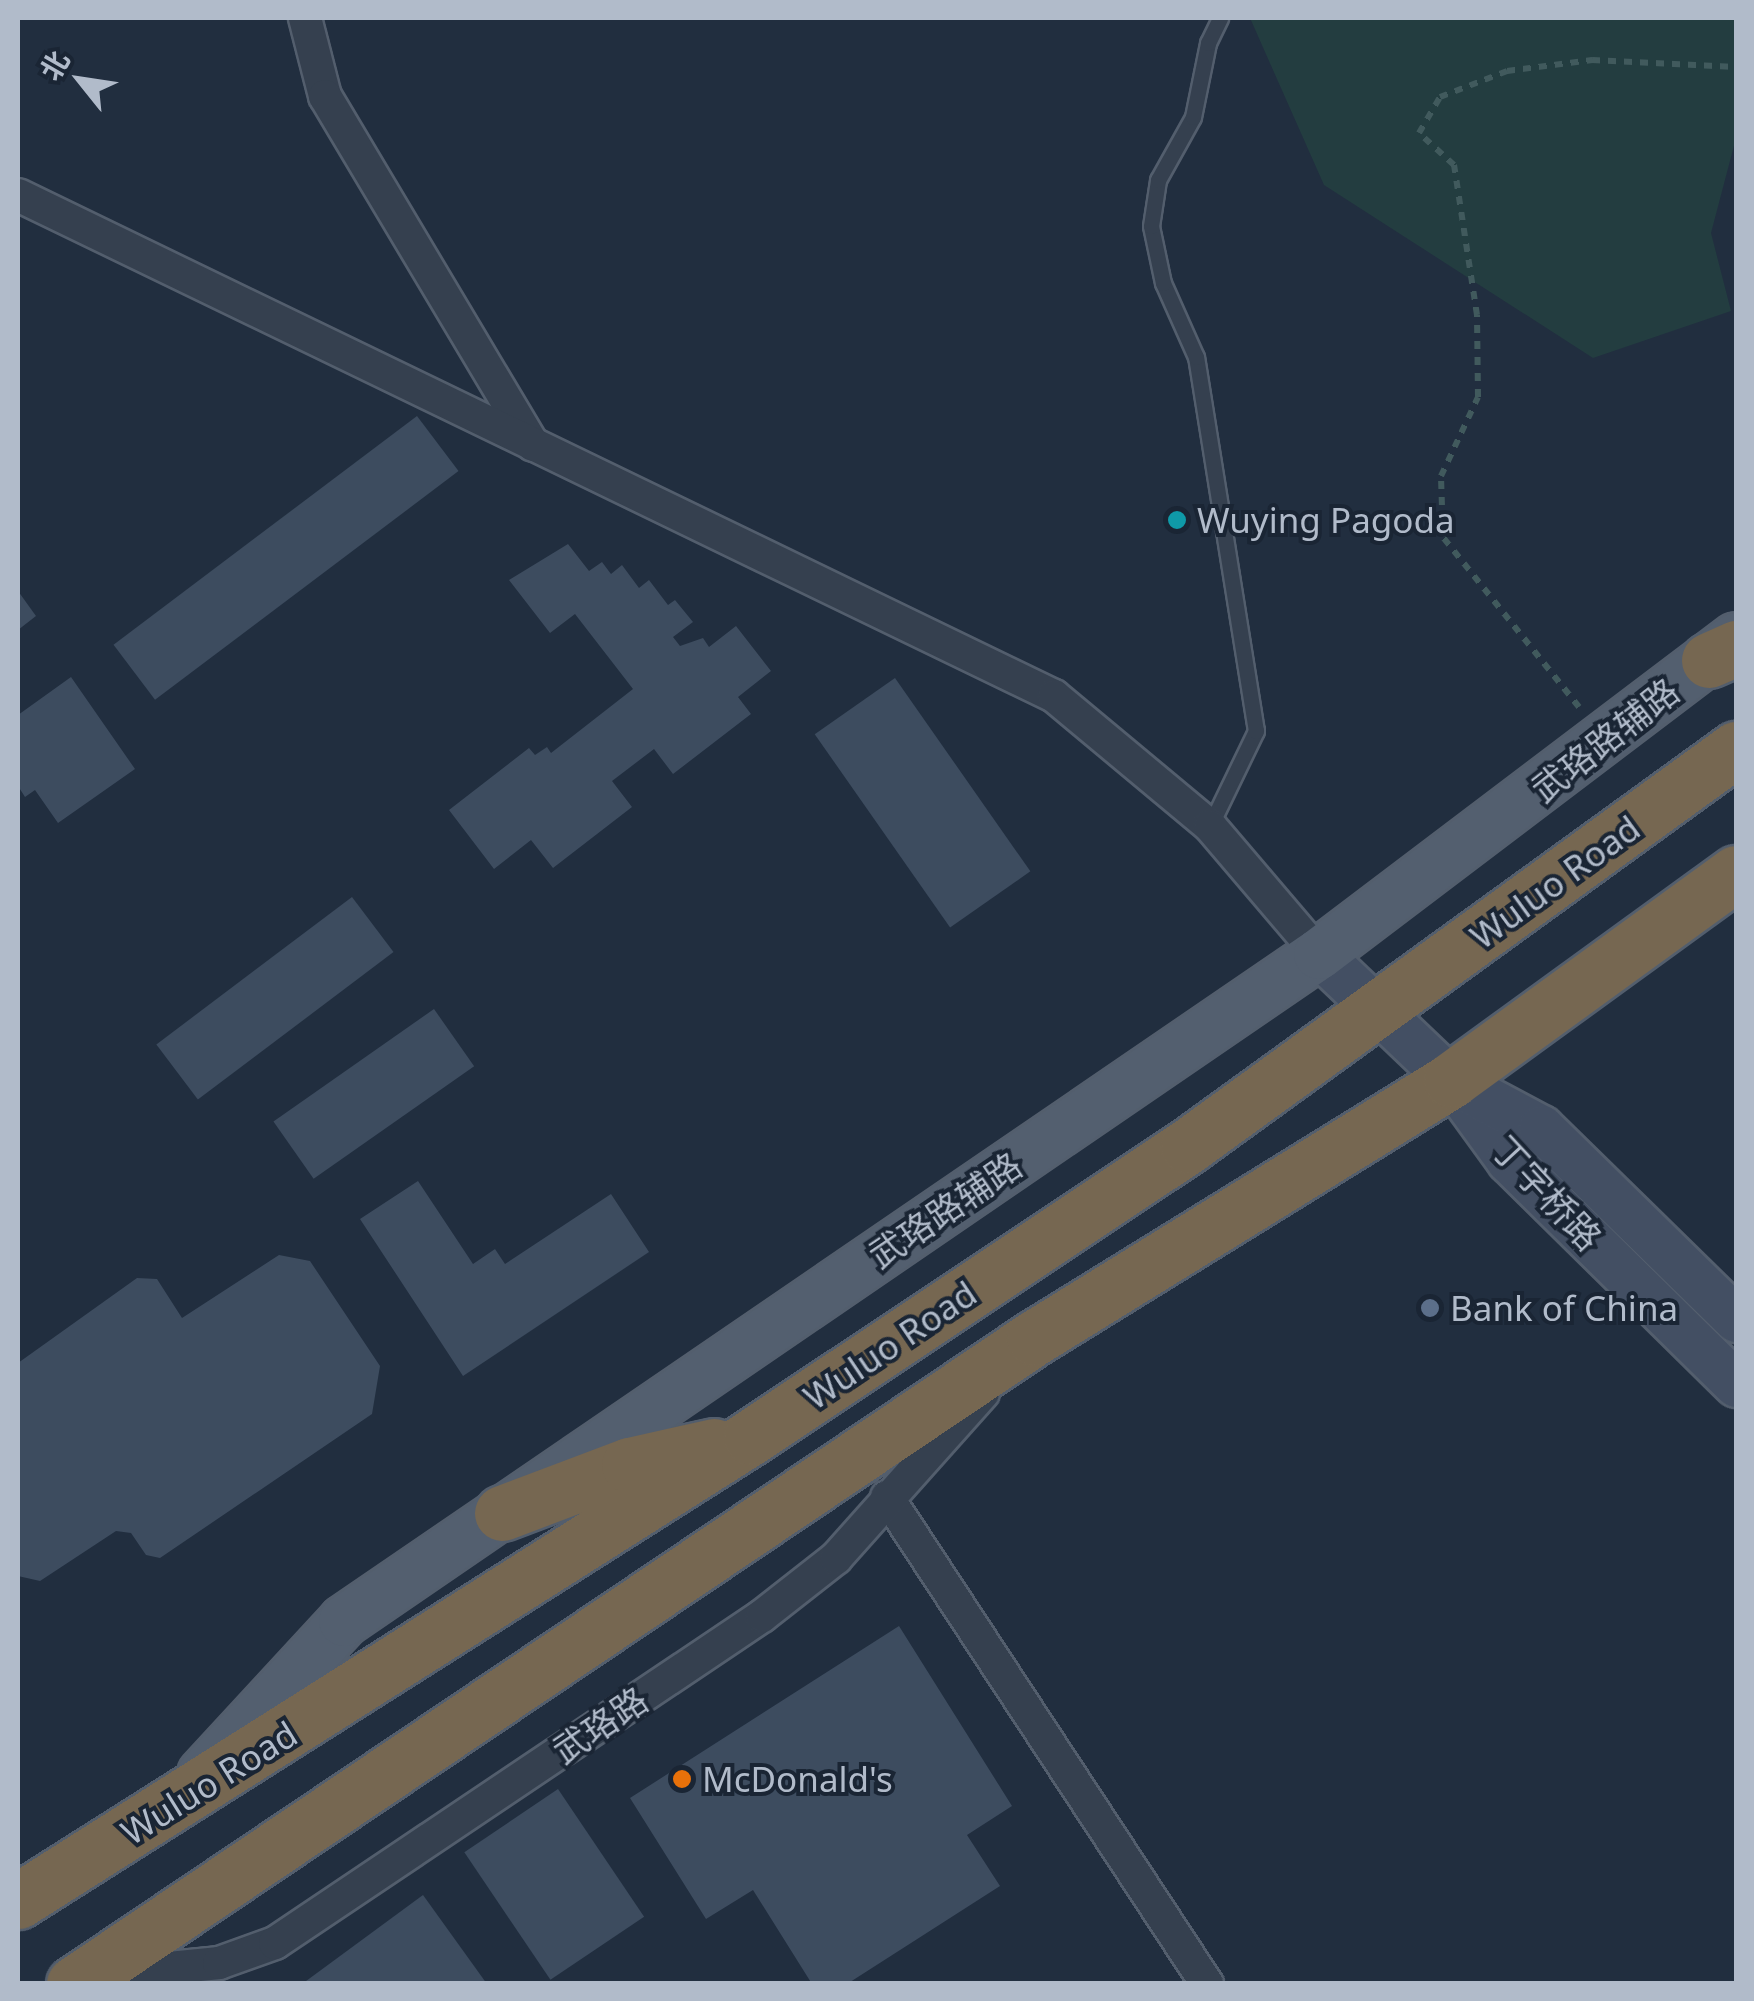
<!DOCTYPE html>
<meta charset="utf-8">
<style>
body{margin:0}
#map{position:relative;width:1754px;height:2001px;overflow:hidden;background:#212e3f;font-family:"Noto Sans","Noto Sans SC",sans-serif}
div>[style]{position:absolute}
.green>*{inset:0;background:#233d40}
.building>*{inset:0;background:#3d4c5f;transform-origin:0 0}
.path>*{height:6px;margin-top:-3px;transform-origin:0;background:repeating-linear-gradient(90deg,#415a5d 0 8px,transparent 0 16px)}
.roads{filter:drop-shadow(2px 0 #535e6d) drop-shadow(-2px 0 #535e6d) drop-shadow(0 2px #535e6d) drop-shadow(0 -2px #535e6d)}
.lane>*{height:15px;margin:-7.5px;padding:0 7.5px;transform-origin:7.5px;border-radius:7.5px;background:#35404f}
.street>*{height:32px;margin:-16px;padding:0 16px;transform-origin:16px;border-radius:16px;background:#35404f}
.secondary>*{height:45px;margin:-22.5px;padding:0 22.5px;transform-origin:22.5px;border-radius:22.5px;background:#434f63}
.primary>*{height:50px;margin:-25px;padding:0 25px;transform-origin:25px;border-radius:25px;background:#535f6f}
.highway>*{height:55px;margin:-27.5px;padding:0 27.5px;transform-origin:27.5px;border-radius:27.5px;background:#766751}
.dots>*{width:28px;height:28px;translate:-50% -50%;box-sizing:border-box;border:5px solid #1a2534;border-radius:50%}
span{translate:-50% -50%;white-space:nowrap;text-align:center;line-height:1.15;-webkit-text-stroke:8px #1a2534;paint-order:stroke}
.poi-label{font-size:35px;color:#b1bbca}
.left{translate:0 -50%;text-align:left}
.street-label{font-size:35px;color:#b1bbca}
.frame{position:absolute;inset:0;border:20px solid #b1bbca;pointer-events:none}
.north{position:absolute;left:30px;top:30px;width:100px;height:100px;-webkit-text-stroke:8px #1a2534;paint-order:stroke;rotate:300deg;font-size:28px;font-weight:700;line-height:40px;text-align:center;color:#b1bbca}
.north::after{content:'';display:block;margin:auto;width:35px;height:45px;background:#b1bbca;clip-path:polygon(50% 0,100% 100%,50% 72%,0 100%)}
</style>
<div id="map">
<div class="green">
<i style="clip-path:polygon(1250px 18px,1736px 18px,1736px 138px,1711px 233px,1731px 311px,1593px 358px,1324px 185px)"></i>
</div>
<div class="building">
<i style="left:417px;top:416px;width:69px;height:380px;rotate:53deg"></i>
<i style="clip-path:polygon(568px 544px,589px 571px,602px 562px,611px 574px,622px 565px,639px 588px,649px 580px,668px 605px,675px 600px,693px 622px,673px 637px,680px 646px,703px 638px,709px 647px,736px 626px,771px 671px,738px 697px,751px 714px,673px 774px,654px 749px,612px 781px,632px 807px,553px 868px,531px 840px,494px 869px,449px 810px,529px 748px,535px 755px,547px 747px,551px 753px,633px 689px,575px 614px,550px 633px,509px 580px)"></i>
<i style="clip-path:polygon(18px 591px,36px 616px,18px 630px)"></i>
<i style="clip-path:polygon(71px 677px,135px 769px,58px 823px,35px 790px,25px 797px,18px 786px,18px 715px)"></i>
<i style="left:895px;top:678px;width:236px;height:98px;rotate:55deg"></i>
<i style="left:352px;top:897px;width:69px;height:245px;rotate:53deg"></i>
<i style="left:434px;top:1009px;width:70px;height:196px;rotate:55deg"></i>
<i style="clip-path:polygon(418px 1181px,473px 1264px,495px 1249px,505px 1264px,611px 1194px,649px 1252px,463px 1376px,360px 1219px)"></i>
<i style="clip-path:polygon(279px 1255px,310px 1261px,380px 1366px,372px 1414px,160px 1558px,146px 1555px,131px 1533px,116px 1531px,40px 1581px,18px 1576px,18px 1363px,137px 1278px,157px 1279px,182px 1318px)"></i>
<i style="clip-path:polygon(899px 1626px,1012px 1806px,967px 1835px,1000px 1886px,847px 1984px,812px 1984px,753px 1890px,706px 1919px,630px 1798px)"></i>
<i style="left:558px;top:1789px;width:154px;height:113px;rotate:56deg"></i>
<i style="clip-path:polygon(423px 1895px,487px 1984px,302px 1984px)"></i>
</div>
<div class="path">
<i style="left:1579px;top:707px;width:218px;rotate:-128.7deg"></i>
<i style="left:1443px;top:537px;width:61px;rotate:-91.9deg"></i>
<i style="left:1441px;top:476px;width:87px;rotate:-64.9deg"></i>
<i style="left:1478px;top:397px;width:82px;rotate:-90.7deg"></i>
<i style="left:1477px;top:315px;width:152px;rotate:-98.7deg"></i>
<i style="left:1454px;top:165px;width:47px;rotate:-137.6deg"></i>
<i style="left:1419px;top:133px;width:42px;rotate:-59.7deg"></i>
<i style="left:1440px;top:97px;width:72px;rotate:-21.2deg"></i>
<i style="left:1507px;top:71px;width:86px;rotate:-7.4deg"></i>
<i style="left:1592px;top:60px;width:144px;rotate:2.8deg"></i>
</div>
<div class="roads">
<div class="lane">
<i style="left:1210px;top:826px;width:106px;rotate:-64.2deg"></i>
<i style="left:1256px;top:731px;width:379px;rotate:-99.1deg"></i>
<i style="left:1196px;top:357px;width:81px;rotate:-114deg"></i>
<i style="left:1163px;top:283px;width:58px;rotate:-101.9deg"></i>
<i style="left:1151px;top:226px;width:47px;rotate:-81.3deg"></i>
<i style="left:1158px;top:180px;width:72px;rotate:-60.9deg"></i>
<i style="left:1193px;top:117px;width:76px;rotate:-78.5deg"></i>
<i style="left:1208px;top:43px;width:28px;rotate:-64deg"></i>
</div>
<div class="street">
<i style="left:305px;top:18px;width:81px;rotate:75.6deg"></i>
<i style="left:325px;top:96px;width:406px;rotate:59.2deg"></i>
<i style="left:18px;top:195px;width:1151px;rotate:25.81deg"></i>
<i style="left:1054px;top:696px;width:203px;rotate:39.8deg"></i>
<i style="left:1210px;top:826px;width:168px;rotate:49.6deg"></i>
<i style="left:887px;top:1497px;width:583px;rotate:56.69deg"></i>
<i style="left:99px;top:1975px;width:121px;rotate:-5.7deg"></i>
<i style="left:219px;top:1963px;width:59px;rotate:-19.7deg"></i>
<i style="left:275px;top:1943px;width:587px;rotate:-33.88deg"></i>
<i style="left:762px;top:1616px;width:94px;rotate:-38.1deg"></i>
<i style="left:836px;top:1558px;width:221px;rotate:-48.3deg"></i>
</div>
<div class="secondary">
<i style="left:1319px;top:954px;width:182px;rotate:43.7deg"></i>
<i style="left:1451px;top:1080px;width:99px;rotate:54.1deg"></i>
<i style="left:1509px;top:1160px;width:319px;rotate:44.6deg"></i>
<i style="left:1462px;top:1086px;width:89px;rotate:28deg"></i>
<i style="left:1541px;top:1128px;width:273px;rotate:44.4deg"></i>
</div>
<div class="primary">
<i style="left:203px;top:1774px;width:208px;rotate:-47.3deg"></i>
<i style="left:344px;top:1621px;width:1181px;rotate:-34.38deg"></i>
<i style="left:1319px;top:954px;width:523px;rotate:-37.15deg"></i>
</div>
<div class="highway">
<i style="left:1709px;top:660px;width:30px;rotate:-24deg"></i>
<i style="left:502px;top:1513px;width:136px;rotate:-20.7deg"></i>
<i style="left:629px;top:1465px;width:87px;rotate:-12.6deg"></i>
<i style="left:18px;top:1901px;width:868px;rotate:-32.33deg"></i>
<i style="left:751px;top:1437px;width:525px;rotate:-33.66deg"></i>
<i style="left:1188px;top:1146px;width:677px;rotate:-35.92deg"></i>
<i style="left:74px;top:1984px;width:1157px;rotate:-33.94deg"></i>
<i style="left:1034px;top:1338px;width:490px;rotate:-31.7deg"></i>
<i style="left:1451px;top:1080px;width:352px;rotate:-36deg"></i>
</div>
</div>
<div class="dots">
<i style="left:1177px;top:520px;background:#0f9aa8"></i>
<i style="left:1430px;top:1308px;background:#5c6f8a"></i>
<i style="left:682px;top:1779px;background:#e8710a"></i>
</div>
<div class="poi-label">
<span class="left" style="left:1197px;top:520px">Wuying Pagoda</span>
<span class="left" style="left:1450px;top:1308px">Bank of China</span>
<span class="left" style="left:702px;top:1779px">McDonald's</span>
</div>
<div class="street-label">
<span style="left:1605px;top:740px;rotate:-38deg">武珞路辅路</span>
<span style="left:1555px;top:882px;rotate:-36deg">Wuluo Road</span>
<span style="left:1547px;top:1193px;rotate:47deg">丁字桥路</span>
<span style="left:945px;top:1210px;rotate:-34deg">武珞路辅路</span>
<span style="left:890px;top:1345px;rotate:-34deg">Wuluo Road</span>
<span style="left:600px;top:1725px;rotate:-34deg">武珞路</span>
<span style="left:209px;top:1783px;rotate:-32deg">Wuluo Road</span>
</div>
<div class="frame"></div>
<div class="north">北</div>
</div>
